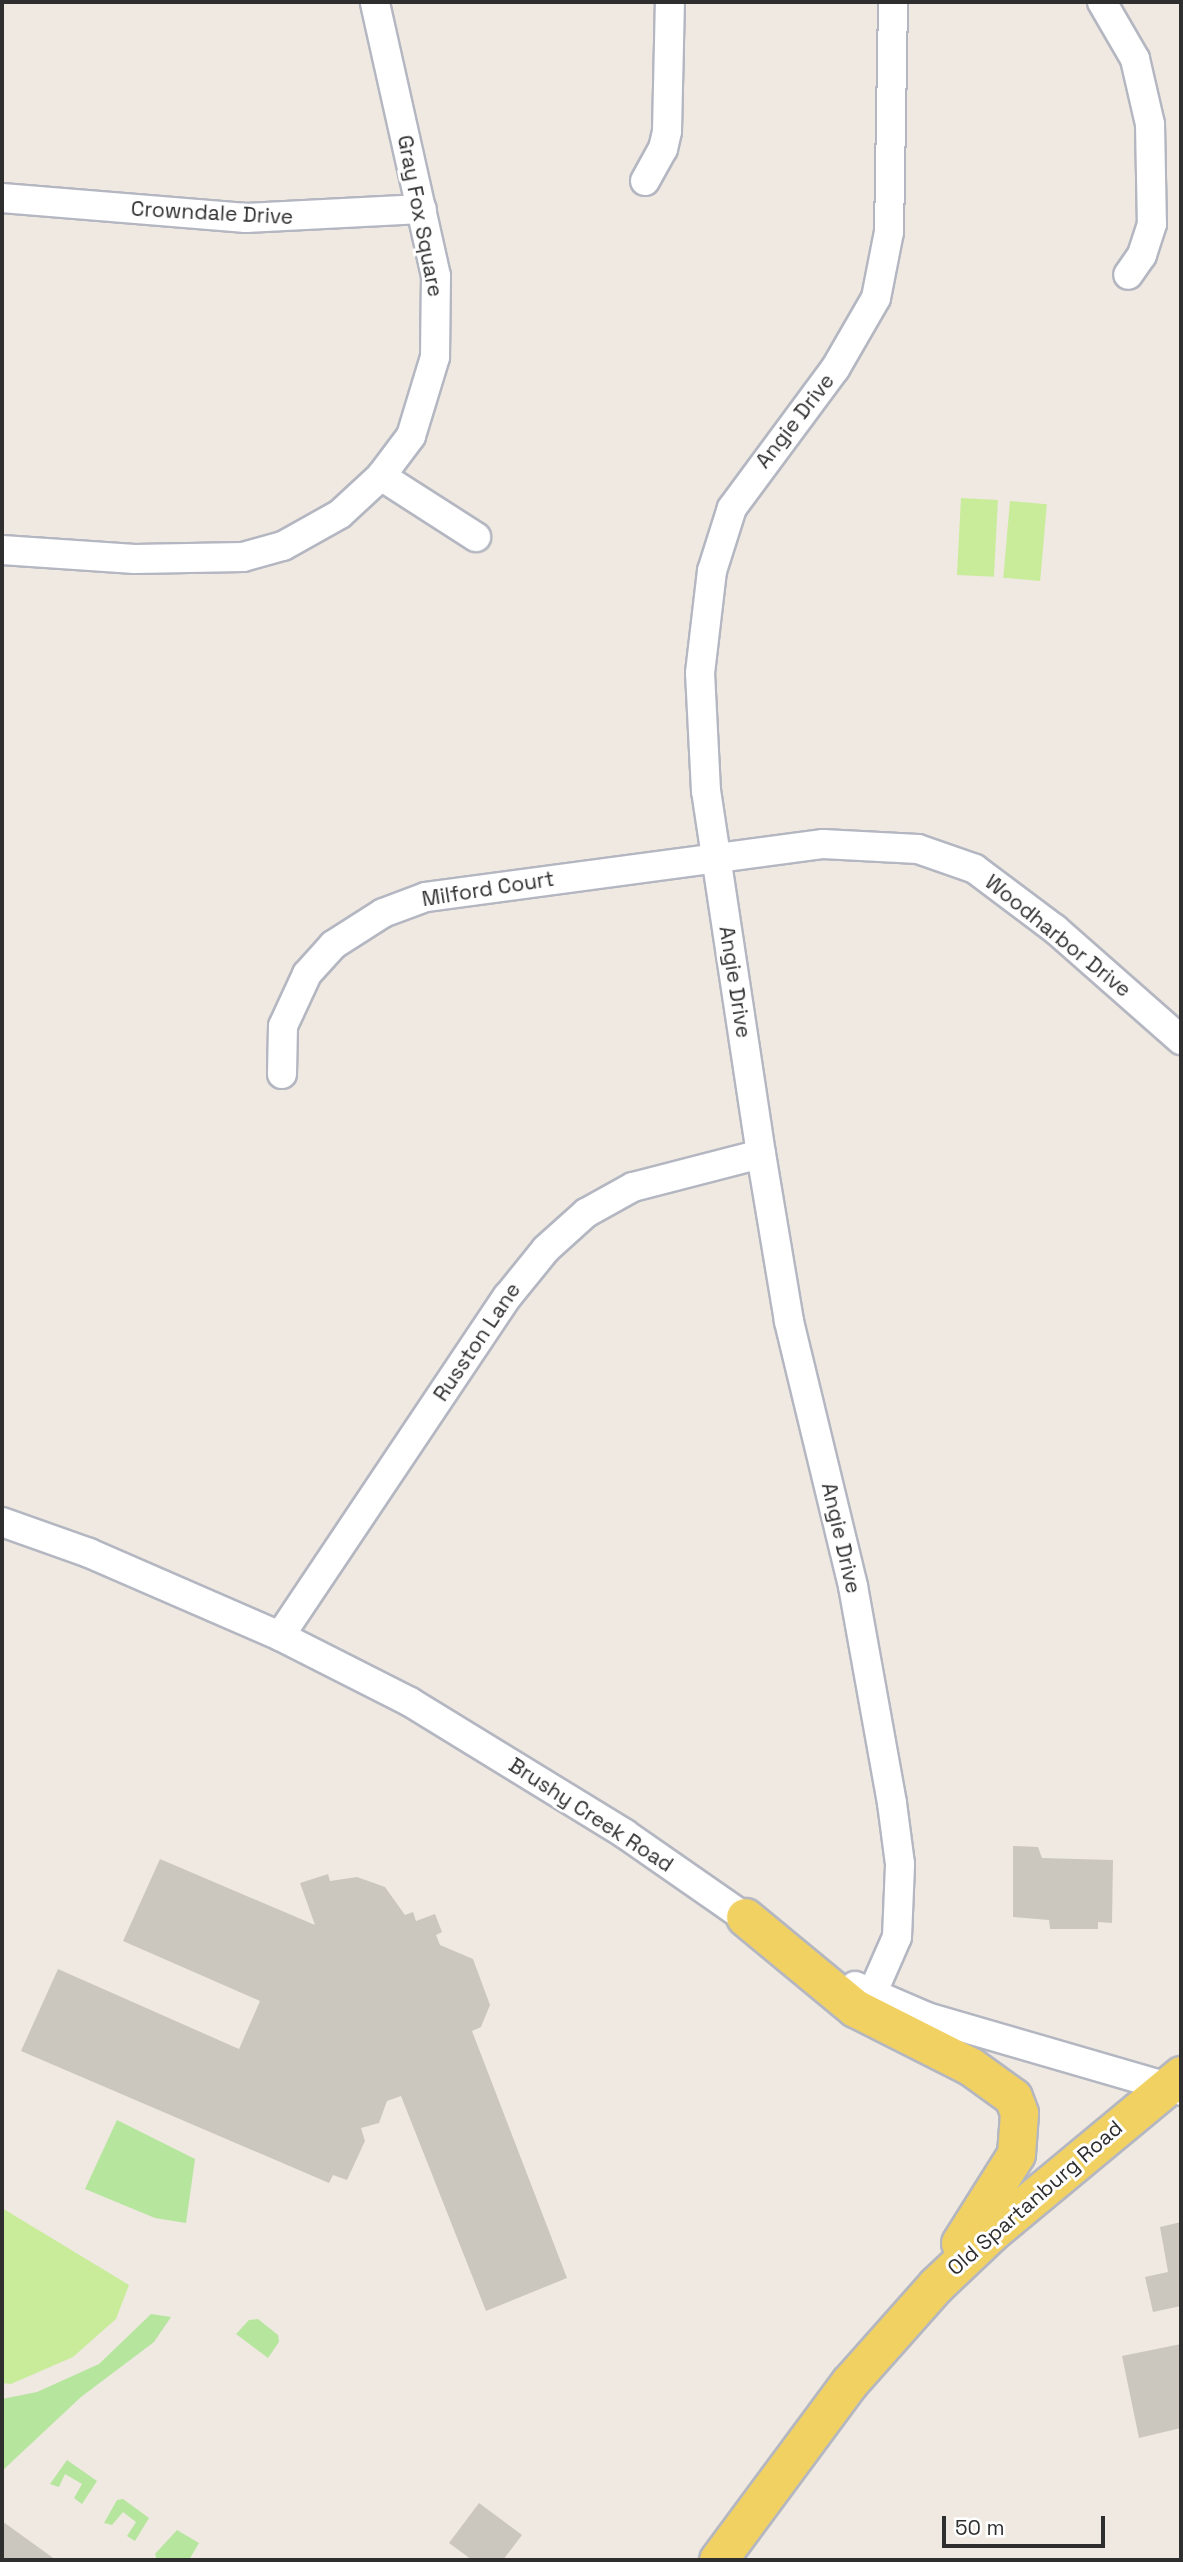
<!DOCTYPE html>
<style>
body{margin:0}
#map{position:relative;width:1183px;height:2562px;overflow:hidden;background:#efe9e1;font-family:"Space Grotesk",sans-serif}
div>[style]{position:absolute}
.green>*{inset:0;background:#b6e59e}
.pitch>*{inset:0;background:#c9ec9a;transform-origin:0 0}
.building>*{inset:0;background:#cbc7bf}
.roads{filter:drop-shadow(2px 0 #b4b7c1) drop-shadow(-2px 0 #b4b7c1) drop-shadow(0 2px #b4b7c1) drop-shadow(0 -2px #b4b7c1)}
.minor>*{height:28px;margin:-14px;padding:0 14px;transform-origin:14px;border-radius:14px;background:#fff}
.major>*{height:37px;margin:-18.5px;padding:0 18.5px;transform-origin:18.5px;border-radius:18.5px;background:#f2d163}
span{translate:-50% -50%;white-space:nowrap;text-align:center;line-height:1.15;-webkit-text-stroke:6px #fff;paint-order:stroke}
.street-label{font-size:21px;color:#2e2e2e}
.frame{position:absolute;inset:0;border:4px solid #2e2e2e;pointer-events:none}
.scale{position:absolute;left:942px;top:2516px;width:163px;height:32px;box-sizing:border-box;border:4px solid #2e2e2e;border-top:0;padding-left:9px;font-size:21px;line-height:24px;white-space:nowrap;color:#2e2e2e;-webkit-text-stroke:5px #fff;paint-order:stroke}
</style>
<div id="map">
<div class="green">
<i style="clip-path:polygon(117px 2120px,195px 2159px,186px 2223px,155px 2218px,85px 2189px)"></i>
<i style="clip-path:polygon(151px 2314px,171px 2317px,154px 2342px,81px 2397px,2px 2471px,2px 2399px,37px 2392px,99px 2364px)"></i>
<i style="clip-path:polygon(258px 2319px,278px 2335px,279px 2342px,268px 2358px,236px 2334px,249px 2320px)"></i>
<i style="clip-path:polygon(67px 2460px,97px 2481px,82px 2504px,74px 2498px,82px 2484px,65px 2474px,59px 2487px,50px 2484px)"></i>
<i style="clip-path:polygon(123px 2499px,149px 2518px,135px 2541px,127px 2536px,136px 2522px,123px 2512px,112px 2525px,104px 2523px,117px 2500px)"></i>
<i style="clip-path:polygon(177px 2530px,199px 2543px,189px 2560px,157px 2560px,155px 2554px)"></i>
</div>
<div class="pitch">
<i style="left:961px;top:498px;width:37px;height:77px;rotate:3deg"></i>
<i style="left:1010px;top:501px;width:37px;height:77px;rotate:5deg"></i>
<i style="clip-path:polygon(2px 2208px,129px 2285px,116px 2319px,73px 2357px,11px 2384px,2px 2383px)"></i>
</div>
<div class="building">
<i style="clip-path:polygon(1013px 1846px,1038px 1847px,1042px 1858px,1113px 1860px,1112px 1923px,1098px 1922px,1098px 1929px,1050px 1929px,1049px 1920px,1013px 1917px)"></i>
<i style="clip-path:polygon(160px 1859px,315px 1925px,300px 1883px,328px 1874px,330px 1881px,357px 1877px,385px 1887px,405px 1915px,413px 1912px,416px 1921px,435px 1914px,442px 1932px,436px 1935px,440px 1945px,473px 1959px,490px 2005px,481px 2027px,472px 2031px,567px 2278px,486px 2311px,401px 2096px,387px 2101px,379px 2123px,361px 2128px,365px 2141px,347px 2180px,333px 2175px,329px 2183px,21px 2051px,58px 1969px,239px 2049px,260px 2001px,123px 1941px)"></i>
<i style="clip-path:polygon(1181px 2222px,1181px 2306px,1153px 2312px,1145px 2277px,1168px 2272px,1160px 2227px)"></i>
<i style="clip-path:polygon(1181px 2344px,1181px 2428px,1139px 2438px,1122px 2356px)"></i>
<i style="clip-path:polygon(479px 2503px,522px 2535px,503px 2560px,472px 2560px,449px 2543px)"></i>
<i style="clip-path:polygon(2px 2521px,56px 2560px,2px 2560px)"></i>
</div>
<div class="roads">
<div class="minor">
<i style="left:1102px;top:2px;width:66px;rotate:59.9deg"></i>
<i style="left:1135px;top:59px;width:67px;rotate:77deg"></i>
<i style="left:1150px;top:124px;width:100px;rotate:88.9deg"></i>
<i style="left:1152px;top:224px;width:33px;rotate:108deg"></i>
<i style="left:1142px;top:255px;width:24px;rotate:125deg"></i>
<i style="left:645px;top:181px;width:37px;rotate:-61deg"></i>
<i style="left:663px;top:149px;width:18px;rotate:-77deg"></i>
<i style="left:667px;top:131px;width:129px;rotate:-88.7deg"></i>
<i style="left:2px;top:198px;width:245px;rotate:4.7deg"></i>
<i style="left:246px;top:218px;width:176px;rotate:-2.9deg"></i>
<i style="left:381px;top:476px;width:113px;rotate:32.7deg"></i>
<i style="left:2px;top:550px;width:133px;rotate:3.9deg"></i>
<i style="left:135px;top:559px;width:108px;rotate:-1.1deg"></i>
<i style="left:243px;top:557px;width:41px;rotate:-15.4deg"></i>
<i style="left:283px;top:546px;width:65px;rotate:-29.3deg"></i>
<i style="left:340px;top:514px;width:56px;rotate:-42.8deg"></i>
<i style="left:381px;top:476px;width:50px;rotate:-53.1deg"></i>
<i style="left:411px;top:436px;width:83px;rotate:-73.1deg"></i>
<i style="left:435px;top:357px;width:81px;rotate:-89.3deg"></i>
<i style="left:436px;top:276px;width:281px;rotate:-102.6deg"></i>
<i style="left:282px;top:1074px;width:48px;rotate:-88.8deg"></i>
<i style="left:283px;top:1026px;width:57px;rotate:-65.2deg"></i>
<i style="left:307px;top:974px;width:39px;rotate:-48deg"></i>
<i style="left:333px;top:945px;width:59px;rotate:-32.6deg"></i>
<i style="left:383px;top:913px;width:46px;rotate:-20.4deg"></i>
<i style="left:426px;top:897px;width:401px;rotate:-7.6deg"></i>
<i style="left:823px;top:844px;width:95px;rotate:3deg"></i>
<i style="left:918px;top:849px;width:60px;rotate:19.3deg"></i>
<i style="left:975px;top:869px;width:100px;rotate:36.9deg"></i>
<i style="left:1055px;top:929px;width:168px;rotate:41.4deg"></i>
<i style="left:2px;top:1522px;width:92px;rotate:19.6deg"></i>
<i style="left:89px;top:1553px;width:208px;rotate:23.5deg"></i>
<i style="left:280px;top:1636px;width:146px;rotate:26.9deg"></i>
<i style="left:410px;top:1702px;width:252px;rotate:31.5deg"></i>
<i style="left:625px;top:1834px;width:165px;rotate:34.8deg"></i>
<i style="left:280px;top:1636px;width:409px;rotate:-56.2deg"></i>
<i style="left:508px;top:1296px;width:60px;rotate:-51deg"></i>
<i style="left:546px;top:1249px;width:54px;rotate:-42deg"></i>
<i style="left:586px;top:1213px;width:54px;rotate:-29deg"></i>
<i style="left:633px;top:1187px;width:132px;rotate:-14.5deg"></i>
<i style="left:855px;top:1986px;width:78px;rotate:23.3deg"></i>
<i style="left:927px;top:2017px;width:265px;rotate:16.2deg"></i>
<i style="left:872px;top:1994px;width:62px;rotate:-66.3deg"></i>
<i style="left:897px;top:1937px;width:73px;rotate:-87.6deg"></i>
<i style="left:900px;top:1864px;width:62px;rotate:-97.5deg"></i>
<i style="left:892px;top:1803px;width:220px;rotate:-100.2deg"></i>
<i style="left:853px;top:1586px;width:273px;rotate:-103.6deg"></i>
<i style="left:789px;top:1321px;width:169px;rotate:-99.5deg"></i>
<i style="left:761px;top:1154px;width:367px;rotate:-98.6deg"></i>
<i style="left:706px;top:791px;width:118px;rotate:-92.9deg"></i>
<i style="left:700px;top:673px;width:103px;rotate:-83.3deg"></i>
<i style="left:712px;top:571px;width:66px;rotate:-72.4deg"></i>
<i style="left:732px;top:508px;width:173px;rotate:-53.5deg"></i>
<i style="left:835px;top:369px;width:82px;rotate:-60deg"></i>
<i style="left:876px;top:298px;width:67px;rotate:-78.9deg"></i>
<i style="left:889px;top:232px;width:230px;rotate:-89deg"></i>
</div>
<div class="major">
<i style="left:745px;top:1917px;width:143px;rotate:39.6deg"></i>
<i style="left:855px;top:2008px;width:129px;rotate:26.8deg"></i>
<i style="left:970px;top:2066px;width:53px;rotate:35.8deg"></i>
<i style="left:1013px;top:2097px;width:17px;rotate:69deg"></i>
<i style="left:1019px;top:2113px;width:41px;rotate:94.2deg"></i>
<i style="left:1016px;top:2154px;width:105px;rotate:122.2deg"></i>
<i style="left:718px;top:2560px;width:220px;rotate:-53.5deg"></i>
<i style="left:849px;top:2383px;width:131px;rotate:-48.4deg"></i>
<i style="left:936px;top:2285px;width:77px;rotate:-43.4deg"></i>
<i style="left:992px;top:2232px;width:246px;rotate:-39.7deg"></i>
</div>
</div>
<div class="street-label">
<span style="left:212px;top:213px;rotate:3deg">Crowndale Drive</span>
<span style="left:420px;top:216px;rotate:79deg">Gray Fox Square</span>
<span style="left:795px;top:421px;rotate:-52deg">Angie Drive</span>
<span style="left:488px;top:889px;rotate:-9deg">Milford Court</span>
<span style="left:1058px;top:936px;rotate:39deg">Woodharbor Drive</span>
<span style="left:735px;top:982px;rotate:81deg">Angie Drive</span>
<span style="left:477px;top:1342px;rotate:-56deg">Russton Lane</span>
<span style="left:841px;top:1538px;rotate:77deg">Angie Drive</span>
<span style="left:591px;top:1815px;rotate:33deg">Brushy Creek Road</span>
<span style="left:1035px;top:2198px;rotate:-41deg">Old Spartanburg Road</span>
</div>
<div class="frame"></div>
<div class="scale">50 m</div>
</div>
